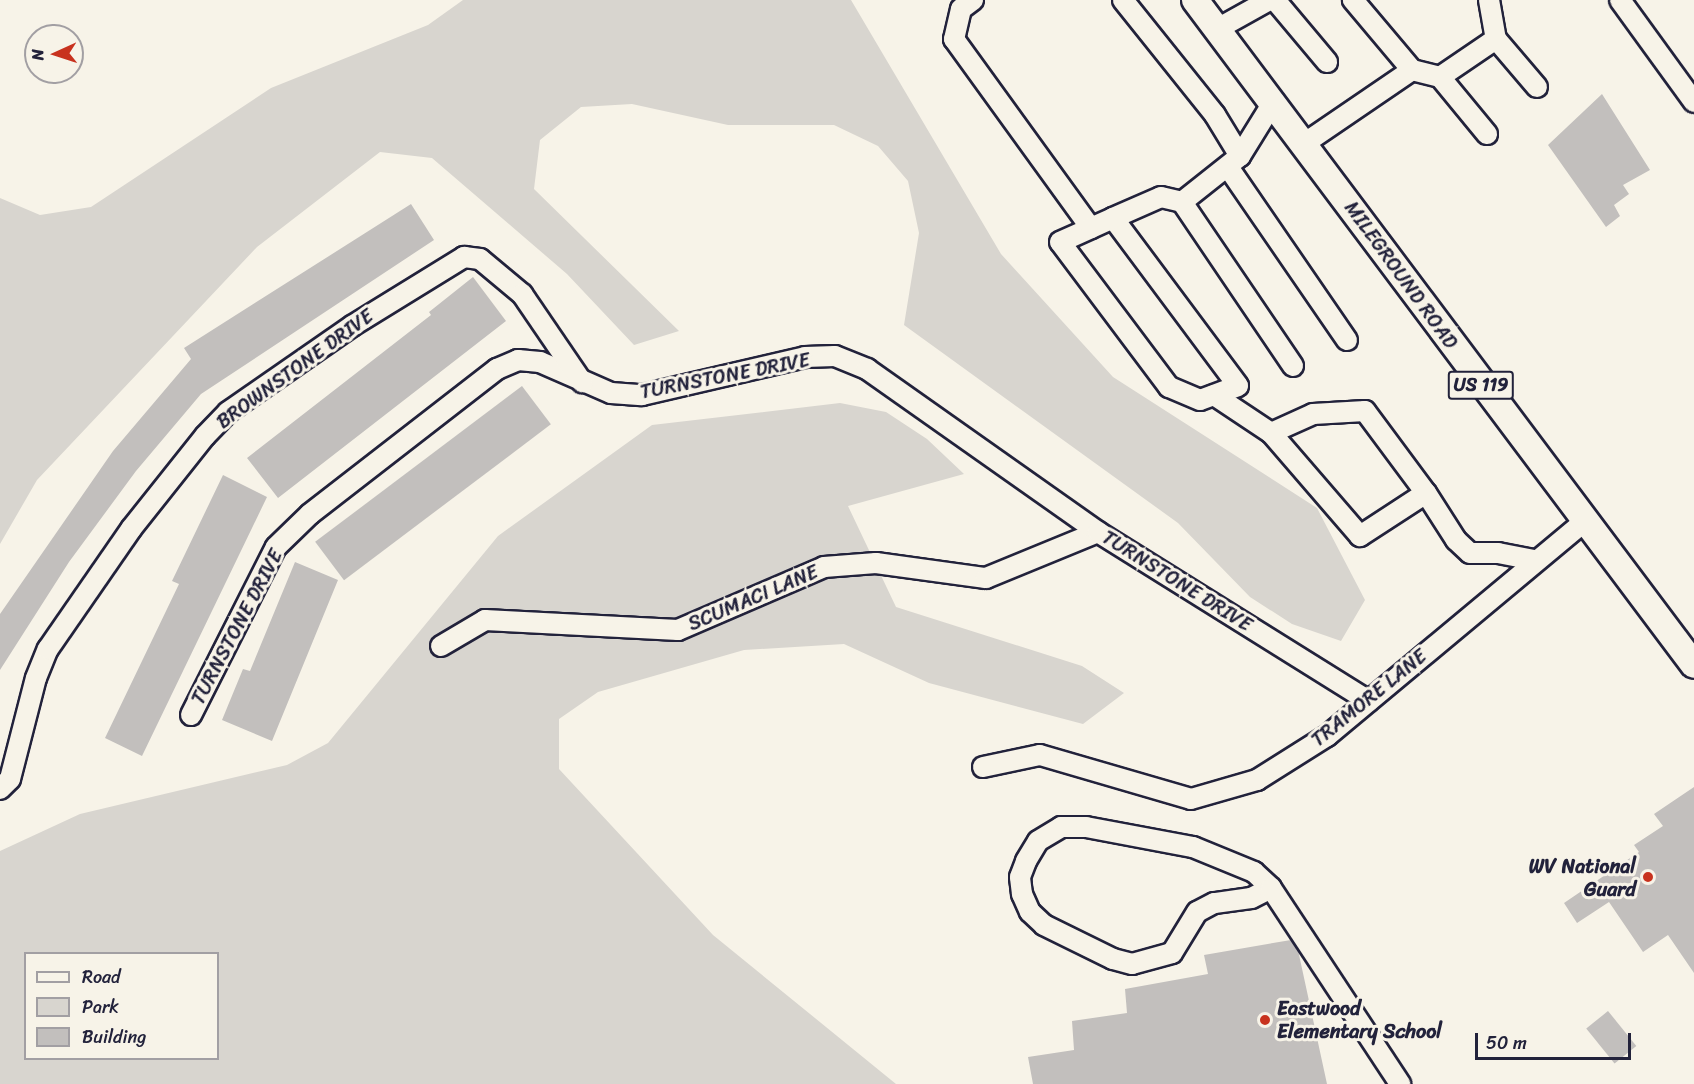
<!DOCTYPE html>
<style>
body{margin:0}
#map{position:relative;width:1694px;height:1084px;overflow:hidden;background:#f7f3e8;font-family:Sriracha,sans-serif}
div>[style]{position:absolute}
.green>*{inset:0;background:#d8d5cf}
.building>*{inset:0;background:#c2bfbd;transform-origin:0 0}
.roads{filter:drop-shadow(2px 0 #22223b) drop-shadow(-2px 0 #22223b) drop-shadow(0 2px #22223b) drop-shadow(0 -2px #22223b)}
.minor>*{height:20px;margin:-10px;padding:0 10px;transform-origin:10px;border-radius:10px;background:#f7f3e8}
.major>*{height:26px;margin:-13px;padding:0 13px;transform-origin:13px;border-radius:13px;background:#f7f3e8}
.dots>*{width:16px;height:16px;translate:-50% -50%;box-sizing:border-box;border:3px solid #f7f3e8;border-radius:50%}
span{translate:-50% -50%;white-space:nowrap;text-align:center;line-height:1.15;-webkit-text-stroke:6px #f7f3e8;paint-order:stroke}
.shield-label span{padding:2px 4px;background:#f7f3e8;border:2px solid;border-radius:4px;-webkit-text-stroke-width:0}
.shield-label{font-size:18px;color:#22223b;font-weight:700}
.street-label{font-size:20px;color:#22223b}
.poi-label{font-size:20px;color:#22223b;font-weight:700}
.right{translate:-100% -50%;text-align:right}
.left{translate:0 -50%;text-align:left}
.legend{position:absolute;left:24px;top:952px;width:195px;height:108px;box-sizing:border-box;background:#f7f3e8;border:2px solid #a29fa3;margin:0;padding:8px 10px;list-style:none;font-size:18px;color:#22223b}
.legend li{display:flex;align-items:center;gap:12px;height:30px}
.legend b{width:30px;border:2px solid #a29fa3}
.north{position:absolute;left:24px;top:24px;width:60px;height:60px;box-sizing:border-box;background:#f7f3e8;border:2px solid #a29fa3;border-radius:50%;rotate:267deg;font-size:16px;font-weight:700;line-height:24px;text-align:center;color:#22223b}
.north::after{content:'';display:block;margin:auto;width:21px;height:27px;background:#c8321e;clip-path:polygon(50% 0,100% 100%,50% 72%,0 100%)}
.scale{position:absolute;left:1475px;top:1033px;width:156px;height:27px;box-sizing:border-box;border:3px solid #22223b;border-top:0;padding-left:8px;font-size:18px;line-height:21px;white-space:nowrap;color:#22223b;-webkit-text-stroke:4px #f7f3e8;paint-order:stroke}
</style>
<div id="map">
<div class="green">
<i style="clip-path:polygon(463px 0,851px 0,1001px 254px,1113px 377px,1317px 508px,1365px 600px,1341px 641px,1292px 624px,1250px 597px,1178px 523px,904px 325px,919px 233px,908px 181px,878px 146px,834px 125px,728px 125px,632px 104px,581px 107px,540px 140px,534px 189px,679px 331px,634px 345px,567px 274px,432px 158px,380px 152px,257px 247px,37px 480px,0 544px,0 198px,40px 215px,91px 207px,271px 88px,428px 25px)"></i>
<i style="clip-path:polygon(evenodd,840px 403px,886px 412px,927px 439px,964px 474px,848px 506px,896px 607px,1082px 666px,1124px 693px,1083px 724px,929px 683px,844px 644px,744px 650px,598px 692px,559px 719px,559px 769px,713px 935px,896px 1084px,0 1084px,0 851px,80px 814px,287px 765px,328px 743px,498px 536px,652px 425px,840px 403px,26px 954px,218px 954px,218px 1058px,26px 1058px,26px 954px)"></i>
</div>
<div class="building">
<i style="clip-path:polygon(1602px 94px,1650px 170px,1623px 185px,1629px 194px,1614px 205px,1620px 216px,1606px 227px,1548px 145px)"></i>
<i style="clip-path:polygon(411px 204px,434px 240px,201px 394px,136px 471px,69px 562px,0 670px,0 614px,113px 451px,191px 359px,184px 348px)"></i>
<i style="clip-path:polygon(473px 277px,506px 321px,278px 498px,247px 458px,431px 315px,429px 312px)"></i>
<i style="left:522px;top:386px;width:48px;height:259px;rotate:53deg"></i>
<i style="clip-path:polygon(223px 475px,267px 497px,142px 756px,105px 738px,179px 584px,172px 581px)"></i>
<i style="clip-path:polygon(295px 562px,338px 580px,272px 741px,222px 720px,243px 669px,250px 671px)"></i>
<i style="clip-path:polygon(1694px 787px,1694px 973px,1668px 935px,1643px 952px,1609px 902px,1577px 923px,1564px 903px,1639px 852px,1634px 845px,1663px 826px,1654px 814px)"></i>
<i style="clip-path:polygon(1291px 940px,1298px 950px,1327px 1084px,1033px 1084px,1028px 1057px,1074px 1050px,1072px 1021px,1127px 1013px,1125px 989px,1208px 974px,1204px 955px)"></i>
<i style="left:1608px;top:1011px;width:45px;height:28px;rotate:51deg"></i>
</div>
<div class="roads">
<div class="minor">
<i style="left:973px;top:0;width:15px;rotate:143deg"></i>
<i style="left:961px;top:9px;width:31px;rotate:103deg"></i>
<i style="left:954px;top:39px;width:233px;rotate:54.1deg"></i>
<i style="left:1123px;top:0;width:147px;rotate:51.3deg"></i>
<i style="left:1215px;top:115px;width:48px;rotate:58.6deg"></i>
<i style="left:1275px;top:0;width:81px;rotate:50deg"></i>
<i style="left:1489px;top:0;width:40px;rotate:80deg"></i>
<i style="left:1620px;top:0;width:126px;rotate:54deg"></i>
<i style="left:1219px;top:28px;width:57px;rotate:-29.2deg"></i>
<i style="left:1412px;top:70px;width:29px;rotate:14deg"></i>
<i style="left:1440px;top:77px;width:74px;rotate:50.5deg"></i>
<i style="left:1440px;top:77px;width:68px;rotate:-34.2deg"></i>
<i style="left:1496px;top:39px;width:63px;rotate:49.5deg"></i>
<i style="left:1274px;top:101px;width:65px;rotate:121.7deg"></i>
<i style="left:1240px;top:156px;width:74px;rotate:141.6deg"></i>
<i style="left:1182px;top:202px;width:198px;rotate:55.9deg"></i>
<i style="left:1305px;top:143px;width:130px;rotate:-34.3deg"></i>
<i style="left:1412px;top:70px;width:92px;rotate:-130.1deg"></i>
<i style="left:1228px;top:167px;width:210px;rotate:55.5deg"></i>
<i style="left:1113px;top:218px;width:209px;rotate:53.3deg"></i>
<i style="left:1238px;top:386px;width:40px;rotate:159.8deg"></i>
<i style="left:1200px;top:400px;width:34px;rotate:-157deg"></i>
<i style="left:1169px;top:387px;width:181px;rotate:-126.9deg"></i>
<i style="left:1060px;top:242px;width:34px;rotate:-24deg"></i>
<i style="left:1091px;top:228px;width:24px;rotate:-24deg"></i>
<i style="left:1113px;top:218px;width:52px;rotate:-23.6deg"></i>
<i style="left:1161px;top:197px;width:22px;rotate:13deg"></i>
<i style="left:1214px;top:395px;width:69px;rotate:33.7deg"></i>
<i style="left:1271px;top:433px;width:46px;rotate:-24.3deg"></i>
<i style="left:1313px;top:414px;width:52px;rotate:-3.3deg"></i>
<i style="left:1365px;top:411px;width:102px;rotate:53.4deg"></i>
<i style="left:1426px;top:493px;width:79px;rotate:146.9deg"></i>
<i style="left:1360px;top:536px;width:136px;rotate:-130.8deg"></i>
<i style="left:1426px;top:493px;width:56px;rotate:57.4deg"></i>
<i style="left:1456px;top:540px;width:19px;rotate:43deg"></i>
<i style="left:1470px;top:553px;width:28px"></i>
<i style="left:1498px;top:553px;width:38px;rotate:11deg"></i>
<i style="left:441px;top:646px;width:51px;rotate:-30.6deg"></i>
<i style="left:485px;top:620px;width:193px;rotate:3deg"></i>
<i style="left:678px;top:630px;width:159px;rotate:-23.3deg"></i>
<i style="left:824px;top:567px;width:52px;rotate:-4.4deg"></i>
<i style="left:876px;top:563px;width:111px;rotate:7.8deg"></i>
<i style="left:986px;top:578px;width:121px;rotate:-22.3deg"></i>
<i style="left:191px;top:715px;width:188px;rotate:-63.2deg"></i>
<i style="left:276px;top:547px;width:47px;rotate:-44.1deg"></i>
<i style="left:310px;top:514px;width:237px;rotate:-37.8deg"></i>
<i style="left:497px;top:369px;width:23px;rotate:-23deg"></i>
<i style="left:518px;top:360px;width:22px;rotate:5deg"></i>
<i style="left:540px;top:362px;width:77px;rotate:23.6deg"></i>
<i style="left:611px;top:393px;width:31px;rotate:4deg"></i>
<i style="left:642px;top:395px;width:167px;rotate:-13.1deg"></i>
<i style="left:805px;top:357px;width:30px;rotate:-2deg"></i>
<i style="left:835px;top:356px;width:35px;rotate:22deg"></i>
<i style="left:867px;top:369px;width:283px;rotate:35.2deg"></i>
<i style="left:1098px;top:532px;width:319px;rotate:32deg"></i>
<i style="left:983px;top:767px;width:58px;rotate:-11.9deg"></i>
<i style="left:1040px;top:755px;width:157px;rotate:16.2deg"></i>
<i style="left:1191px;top:799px;width:69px;rotate:-16.1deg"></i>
<i style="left:1257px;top:780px;width:83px;rotate:-32.2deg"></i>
<i style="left:1327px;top:736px;width:336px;rotate:-39.8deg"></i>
<i style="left:0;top:789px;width:14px;rotate:-45deg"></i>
<i style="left:10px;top:779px;width:104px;rotate:-75.6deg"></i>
<i style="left:36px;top:678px;width:31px;rotate:-68deg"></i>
<i style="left:48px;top:649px;width:146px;rotate:-55.3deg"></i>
<i style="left:131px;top:529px;width:119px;rotate:-51.5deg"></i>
<i style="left:205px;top:436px;width:33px;rotate:-46deg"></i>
<i style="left:228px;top:412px;width:151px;rotate:-34.7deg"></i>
<i style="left:352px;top:326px;width:132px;rotate:-31.6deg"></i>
<i style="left:464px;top:257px;width:16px;rotate:7deg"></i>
<i style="left:480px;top:259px;width:55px;rotate:39.8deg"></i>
<i style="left:522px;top:294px;width:107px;rotate:55.7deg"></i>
<i style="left:1061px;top:827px;width:25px"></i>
<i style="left:1086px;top:827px;width:109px;rotate:10.6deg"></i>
<i style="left:1193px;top:847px;width:66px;rotate:22.3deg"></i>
<i style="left:1254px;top:872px;width:23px;rotate:43deg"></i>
<i style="left:1271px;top:888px;width:22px;rotate:153deg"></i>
<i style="left:1251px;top:898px;width:37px;rotate:172deg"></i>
<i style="left:1214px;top:903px;width:19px;rotate:152deg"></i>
<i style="left:1197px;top:912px;width:48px;rotate:121.4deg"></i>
<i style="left:1172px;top:953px;width:41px;rotate:164.6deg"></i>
<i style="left:1132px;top:964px;width:20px;rotate:-165deg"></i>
<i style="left:1113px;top:959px;width:77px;rotate:-153.8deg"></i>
<i style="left:1044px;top:925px;width:19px;rotate:-137deg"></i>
<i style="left:1030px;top:912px;width:20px;rotate:-114deg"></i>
<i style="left:1022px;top:894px;width:17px;rotate:-97deg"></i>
<i style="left:1020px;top:877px;width:17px;rotate:-69deg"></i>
<i style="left:1026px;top:861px;width:23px;rotate:-59deg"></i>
<i style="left:1038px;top:841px;width:27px;rotate:-31deg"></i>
<i style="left:1271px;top:888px;width:235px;rotate:56.6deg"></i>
</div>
<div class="major">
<i style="left:1195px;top:0;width:831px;rotate:53.12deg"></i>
</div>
</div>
<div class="dots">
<i style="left:1648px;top:877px;background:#c8321e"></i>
<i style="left:1265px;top:1020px;background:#c8321e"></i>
</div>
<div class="shield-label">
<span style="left:1481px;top:385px">US 119</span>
</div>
<div class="street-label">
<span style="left:1401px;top:275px;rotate:54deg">MILEGROUND ROAD</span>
<span style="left:295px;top:369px;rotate:-36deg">BROWNSTONE DRIVE</span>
<span style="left:725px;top:376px;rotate:-11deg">TURNSTONE DRIVE</span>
<span style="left:1177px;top:581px;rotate:32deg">TURNSTONE DRIVE</span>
<span style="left:753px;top:598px;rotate:-23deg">SCUMACI LANE</span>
<span style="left:237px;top:627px;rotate:-62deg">TURNSTONE DRIVE</span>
<span style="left:1369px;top:698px;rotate:-39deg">TRAMORE LANE</span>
</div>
<div class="poi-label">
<span class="right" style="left:1636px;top:878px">WV National<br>Guard</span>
<span class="left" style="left:1277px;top:1020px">Eastwood<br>Elementary School</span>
</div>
<ul class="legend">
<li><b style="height:8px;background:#f7f3e8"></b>Road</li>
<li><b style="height:16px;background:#d8d5cf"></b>Park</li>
<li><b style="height:16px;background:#c2bfbd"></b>Building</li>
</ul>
<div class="north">N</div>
<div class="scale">50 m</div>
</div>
